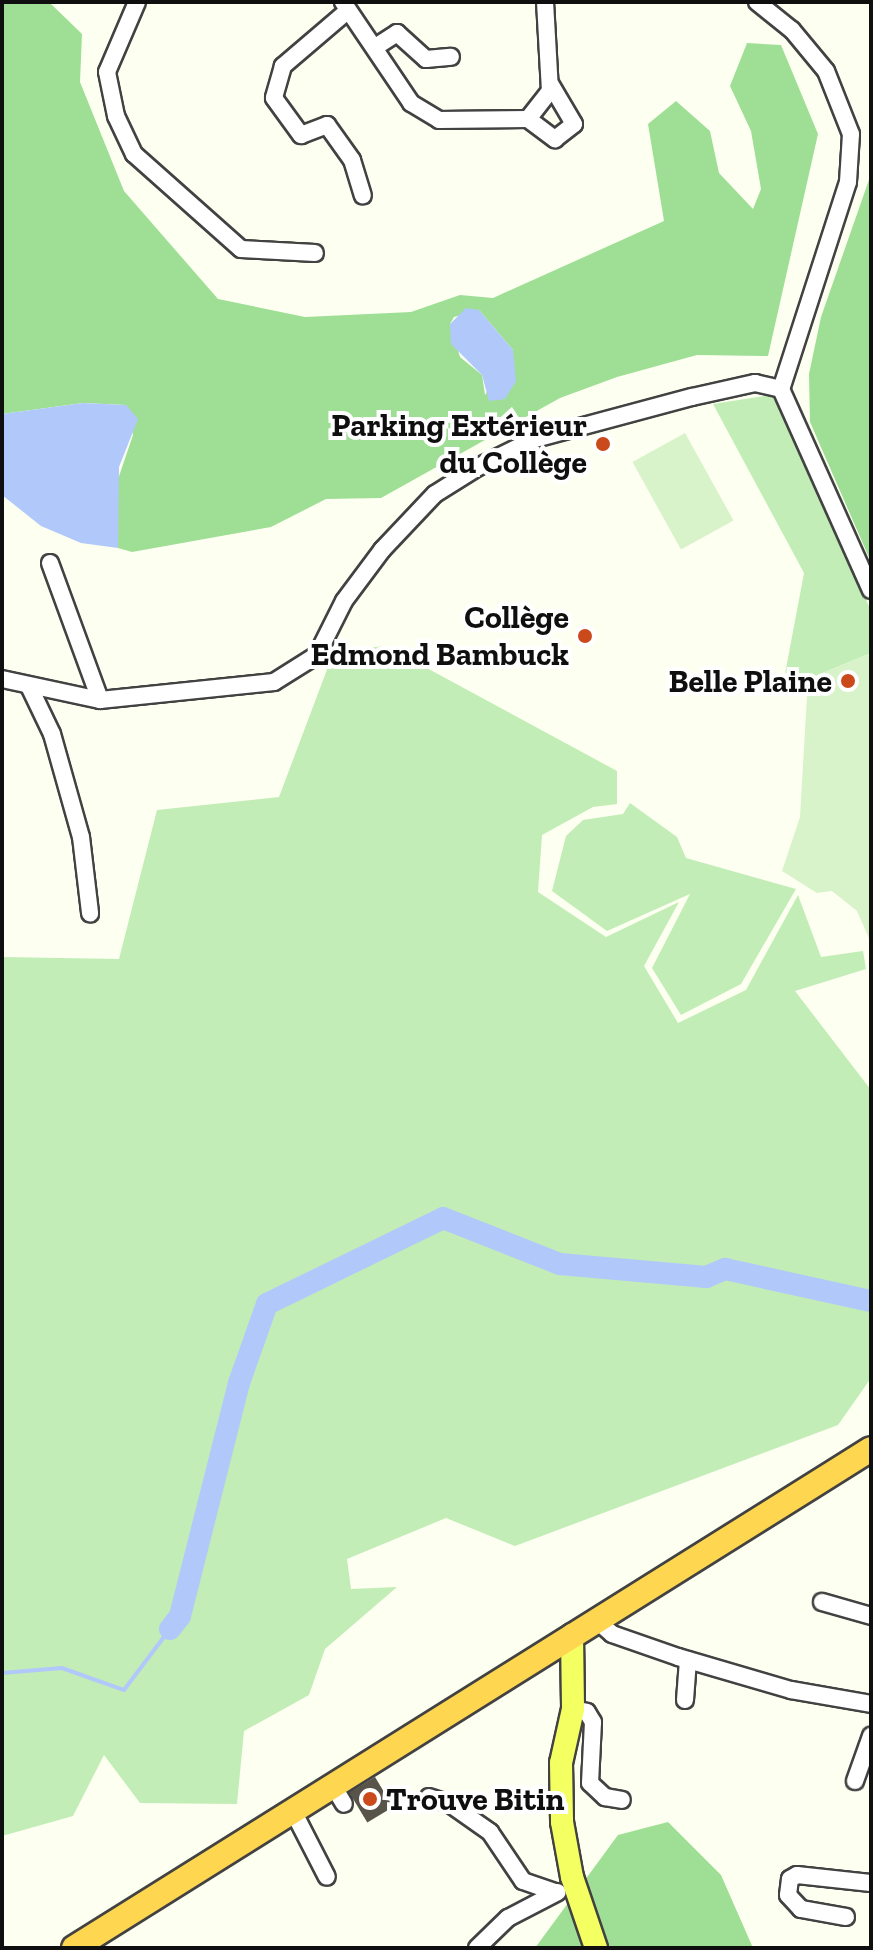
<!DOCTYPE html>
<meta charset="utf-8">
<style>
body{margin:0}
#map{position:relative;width:873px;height:1950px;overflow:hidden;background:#fdfff1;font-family:"Zilla Slab",serif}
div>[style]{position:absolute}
.green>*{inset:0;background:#c2edb7}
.forest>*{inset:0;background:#9fdf95}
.pitch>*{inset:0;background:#d8f3c9;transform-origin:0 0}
.water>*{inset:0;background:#b1c8fb}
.stream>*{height:4px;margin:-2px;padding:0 2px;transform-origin:2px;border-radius:2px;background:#b1c8fb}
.river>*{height:22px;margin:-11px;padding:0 11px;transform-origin:11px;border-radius:11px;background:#b1c8fb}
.building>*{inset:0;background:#59544a;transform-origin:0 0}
.roads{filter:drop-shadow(2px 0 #424242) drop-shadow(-2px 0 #424242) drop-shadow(0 2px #424242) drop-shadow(0 -2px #424242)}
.minor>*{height:16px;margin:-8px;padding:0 8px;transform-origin:8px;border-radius:8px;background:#fff}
.major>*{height:22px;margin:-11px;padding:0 11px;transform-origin:11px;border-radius:11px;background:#f4ff61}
.highway>*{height:24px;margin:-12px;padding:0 12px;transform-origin:12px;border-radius:12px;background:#fed650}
.dots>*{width:22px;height:22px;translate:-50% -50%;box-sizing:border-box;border:4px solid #fff;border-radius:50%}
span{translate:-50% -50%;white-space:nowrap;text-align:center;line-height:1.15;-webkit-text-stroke:8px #fff;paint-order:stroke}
.poi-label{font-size:32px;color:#0f0f0f;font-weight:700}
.right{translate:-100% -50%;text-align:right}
.left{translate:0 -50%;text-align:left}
.frame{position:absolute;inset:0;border:4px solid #0f0f0f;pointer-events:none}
</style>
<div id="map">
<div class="green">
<i style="clip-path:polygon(771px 395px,781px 401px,871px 611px,871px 653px,808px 679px,785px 674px,804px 573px,713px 404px)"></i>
<i style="clip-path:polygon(386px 646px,617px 771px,617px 804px,593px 807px,542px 835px,538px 892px,606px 937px,679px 902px,644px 966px,678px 1023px,746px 990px,798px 895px,821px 957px,863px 951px,866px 969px,795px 991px,871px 1090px,871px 1378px,838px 1425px,515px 1546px,446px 1518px,347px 1559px,351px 1589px,397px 1587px,325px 1649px,309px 1695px,244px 1731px,237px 1804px,140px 1803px,104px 1755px,73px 1816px,2px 1836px,2px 957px,119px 959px,157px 810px,279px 797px,334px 651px)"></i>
<i style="clip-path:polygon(630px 803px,677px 837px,686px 858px,796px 889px,741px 984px,681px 1015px,652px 968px,690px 894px,607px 931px,552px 891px,566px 836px,583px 820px,623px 814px)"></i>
</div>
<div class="forest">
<i style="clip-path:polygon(evenodd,2px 2px,49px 2px,82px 34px,80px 82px,124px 191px,218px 299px,305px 317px,411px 312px,460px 295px,493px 298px,664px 221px,648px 124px,676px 101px,710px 131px,719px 173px,753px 209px,761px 189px,751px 131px,730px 86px,747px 43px,781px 45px,818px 134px,768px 356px,697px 355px,617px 377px,560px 398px,381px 498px,326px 499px,271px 527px,132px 552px,118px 548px,116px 485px,133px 435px,126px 405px,83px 403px,2px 414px,2px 2px,479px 310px,513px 350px,485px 395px,482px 375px,460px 357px,450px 324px,454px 317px,479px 310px)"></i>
<i style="clip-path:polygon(871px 174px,871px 562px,810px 422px,809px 374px,821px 317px)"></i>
<i style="clip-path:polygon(668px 1822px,721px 1875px,753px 1948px,535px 1948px,618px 1835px)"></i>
</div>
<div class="pitch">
<i style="left:685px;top:433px;width:100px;height:60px;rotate:61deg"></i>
<i style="clip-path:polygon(871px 653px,871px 943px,857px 911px,832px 891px,817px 893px,782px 871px,800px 817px,808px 679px)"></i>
</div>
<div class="water">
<i style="clip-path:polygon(466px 308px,479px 310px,513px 350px,516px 381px,505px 399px,489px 401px,482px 375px,451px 344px,450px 324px)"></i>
<i style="clip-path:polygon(83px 403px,126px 405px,138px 419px,119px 467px,118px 548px,81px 543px,41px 526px,2px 495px,2px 414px)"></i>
</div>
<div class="stream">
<i style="left:2px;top:1673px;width:60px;rotate:-4.8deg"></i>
<i style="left:62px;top:1668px;width:66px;rotate:19.5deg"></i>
<i style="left:124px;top:1690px;width:76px;rotate:-53deg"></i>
</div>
<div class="river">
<i style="left:170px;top:1629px;width:16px;rotate:-52deg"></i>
<i style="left:180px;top:1616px;width:240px;rotate:-75.8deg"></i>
<i style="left:239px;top:1383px;width:84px;rotate:-70.5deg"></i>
<i style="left:267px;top:1304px;width:196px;rotate:-26deg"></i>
<i style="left:443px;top:1218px;width:126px;rotate:21.5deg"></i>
<i style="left:560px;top:1264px;width:147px;rotate:5.1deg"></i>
<i style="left:706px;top:1277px;width:21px;rotate:-23deg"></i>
<i style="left:725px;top:1269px;width:149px;rotate:12.4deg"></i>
</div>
<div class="building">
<i style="left:375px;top:1777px;width:35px;height:30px;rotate:59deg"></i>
</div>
<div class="roads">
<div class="minor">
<i style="left:137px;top:2px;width:76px;rotate:113.2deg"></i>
<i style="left:107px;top:72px;width:45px;rotate:78.4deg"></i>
<i style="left:116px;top:116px;width:42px;rotate:64.7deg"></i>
<i style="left:134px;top:154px;width:143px;rotate:41.6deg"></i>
<i style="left:241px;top:249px;width:74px;rotate:3.1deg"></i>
<i style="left:343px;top:2px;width:122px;rotate:56deg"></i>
<i style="left:411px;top:103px;width:33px;rotate:31deg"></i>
<i style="left:439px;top:120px;width:89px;rotate:-0.6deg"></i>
<i style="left:528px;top:119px;width:34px;rotate:37deg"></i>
<i style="left:555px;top:139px;width:24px;rotate:-38deg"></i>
<i style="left:574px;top:124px;width:45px;rotate:-120.5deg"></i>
<i style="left:757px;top:2px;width:45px;rotate:38.7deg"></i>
<i style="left:792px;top:30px;width:53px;rotate:50.3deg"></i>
<i style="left:826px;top:71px;width:68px;rotate:68.4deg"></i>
<i style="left:851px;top:134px;width:48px;rotate:93.6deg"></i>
<i style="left:848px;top:182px;width:218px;rotate:107.9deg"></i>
<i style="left:781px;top:389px;width:220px;rotate:65.9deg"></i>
<i style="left:345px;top:13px;width:82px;rotate:139.5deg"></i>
<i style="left:283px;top:66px;width:33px;rotate:106deg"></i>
<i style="left:274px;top:98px;width:46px;rotate:53.9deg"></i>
<i style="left:301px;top:135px;width:28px;rotate:-21deg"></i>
<i style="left:327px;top:125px;width:43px;rotate:54.5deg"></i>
<i style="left:352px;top:160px;width:37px;rotate:73deg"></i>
<i style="left:377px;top:46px;width:24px;rotate:-33deg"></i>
<i style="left:397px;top:33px;width:39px;rotate:42deg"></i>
<i style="left:426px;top:59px;width:25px;rotate:-5deg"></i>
<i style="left:528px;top:119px;width:36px;rotate:-52deg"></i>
<i style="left:550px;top:91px;width:89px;rotate:-93.2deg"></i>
<i style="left:50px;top:563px;width:146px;rotate:69.9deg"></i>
<i style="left:2px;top:679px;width:100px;rotate:12.1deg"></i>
<i style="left:100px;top:700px;width:175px;rotate:-5.9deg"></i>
<i style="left:274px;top:682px;width:51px;rotate:-32.1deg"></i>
<i style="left:317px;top:655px;width:60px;rotate:-63.4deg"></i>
<i style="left:344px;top:601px;width:64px;rotate:-53.3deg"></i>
<i style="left:382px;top:550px;width:77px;rotate:-46.6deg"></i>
<i style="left:435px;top:494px;width:51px;rotate:-32.1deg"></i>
<i style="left:478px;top:467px;width:64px;rotate:-26.2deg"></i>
<i style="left:535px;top:439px;width:163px;rotate:-15deg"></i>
<i style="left:692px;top:397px;width:65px;rotate:-12.5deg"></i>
<i style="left:755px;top:383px;width:27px;rotate:13deg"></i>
<i style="left:29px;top:686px;width:53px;rotate:64.4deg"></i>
<i style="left:52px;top:734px;width:107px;rotate:74.3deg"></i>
<i style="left:81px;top:837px;width:77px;rotate:83.2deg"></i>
<i style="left:822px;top:1602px;width:51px;rotate:15.9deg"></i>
<i style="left:596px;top:1620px;width:21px;rotate:41deg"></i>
<i style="left:612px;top:1634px;width:70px;rotate:19.2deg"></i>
<i style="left:678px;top:1657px;width:118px;rotate:16.3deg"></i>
<i style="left:791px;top:1690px;width:81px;rotate:9.9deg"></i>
<i style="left:685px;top:1700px;width:40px;rotate:-85.7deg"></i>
<i style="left:573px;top:1709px;width:14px;rotate:12deg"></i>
<i style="left:587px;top:1712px;width:12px;rotate:59deg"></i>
<i style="left:593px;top:1722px;width:61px;rotate:92.8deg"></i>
<i style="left:590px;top:1783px;width:21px;rotate:43deg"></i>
<i style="left:605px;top:1797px;width:17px;rotate:10deg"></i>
<i style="left:855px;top:1781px;width:48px;rotate:-70.4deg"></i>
<i style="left:332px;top:1784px;width:23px;rotate:59deg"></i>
<i style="left:429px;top:1797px;width:22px;rotate:18deg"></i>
<i style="left:450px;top:1804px;width:49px;rotate:35deg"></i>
<i style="left:490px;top:1832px;width:59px;rotate:56deg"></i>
<i style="left:523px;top:1881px;width:34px;rotate:19deg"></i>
<i style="left:292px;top:1809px;width:76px;rotate:62.8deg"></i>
<i style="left:846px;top:1917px;width:46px;rotate:-169.9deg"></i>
<i style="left:801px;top:1909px;width:19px;rotate:-133deg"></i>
<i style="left:788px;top:1895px;width:16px;rotate:-83deg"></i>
<i style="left:790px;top:1879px;width:8px;rotate:-30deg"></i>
<i style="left:797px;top:1875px;width:74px;rotate:6.2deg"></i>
<i style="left:477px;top:1948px;width:43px;rotate:-44.1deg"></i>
<i style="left:508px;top:1918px;width:56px;rotate:-27.5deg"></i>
</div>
<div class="major">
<i style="left:572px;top:1635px;width:74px;rotate:89.2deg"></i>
<i style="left:573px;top:1709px;width:55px;rotate:102.5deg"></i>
<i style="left:561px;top:1763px;width:59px;rotate:89deg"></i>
<i style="left:562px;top:1822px;width:56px;rotate:79.7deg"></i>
<i style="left:572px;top:1877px;width:75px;rotate:71.3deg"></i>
</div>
<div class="highway">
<i style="left:74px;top:1948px;width:940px;rotate:-32.05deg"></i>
</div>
</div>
<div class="dots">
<i style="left:603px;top:444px;background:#ca4a1c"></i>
<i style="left:585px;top:636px;background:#ca4a1c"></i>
<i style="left:848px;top:681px;background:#ca4a1c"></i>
<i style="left:370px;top:1799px;background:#ca4a1c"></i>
</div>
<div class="poi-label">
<span class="right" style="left:587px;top:444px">Parking Extérieur<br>du Collège</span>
<span class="right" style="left:569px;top:636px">Collège<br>Edmond Bambuck</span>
<span class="right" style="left:832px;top:681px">Belle Plaine</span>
<span class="left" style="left:386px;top:1799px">Trouve Bitin</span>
</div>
<div class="frame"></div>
</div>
